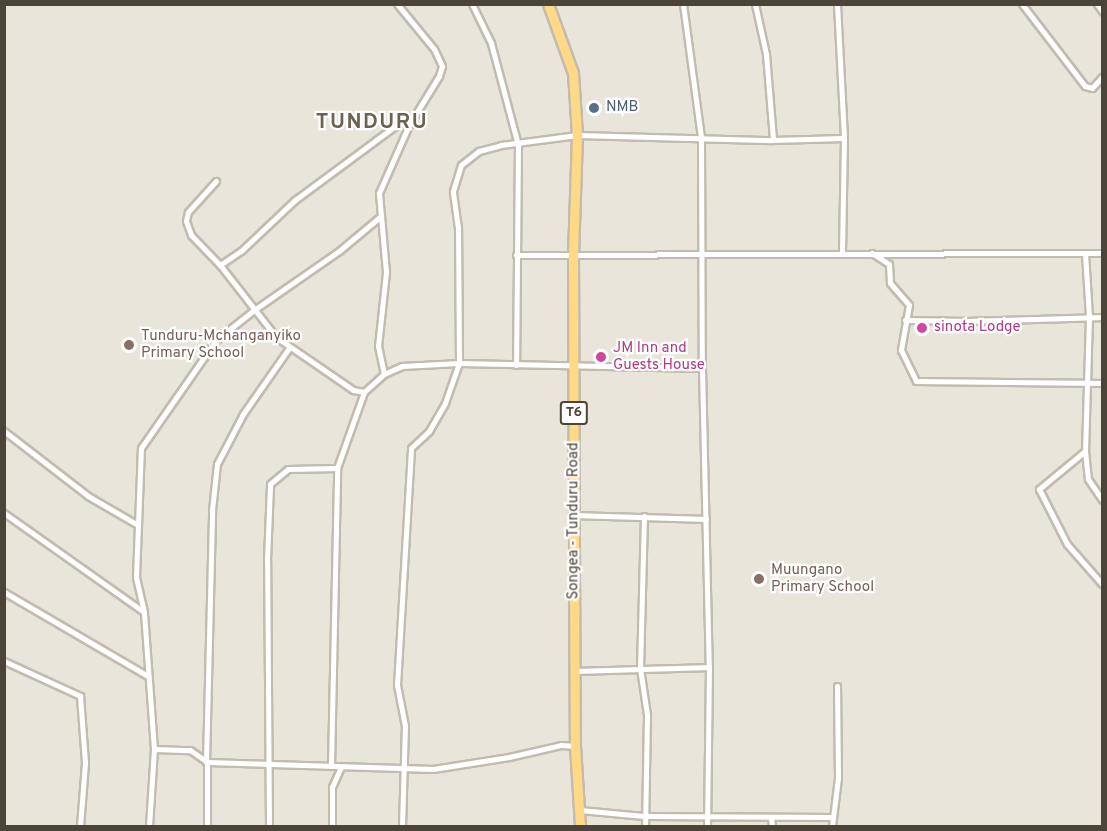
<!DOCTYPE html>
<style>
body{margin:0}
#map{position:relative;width:1107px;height:831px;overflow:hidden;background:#f6f3ec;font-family:Overpass,sans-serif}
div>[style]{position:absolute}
.residential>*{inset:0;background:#eae5da;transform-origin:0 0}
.roads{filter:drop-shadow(2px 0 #c2bbae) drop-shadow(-2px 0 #c2bbae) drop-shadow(0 2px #c2bbae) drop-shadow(0 -2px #c2bbae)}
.minor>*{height:5px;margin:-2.5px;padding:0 2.5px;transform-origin:2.5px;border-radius:2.5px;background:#fff}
.trunk>*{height:9px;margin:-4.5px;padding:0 4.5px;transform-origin:4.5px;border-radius:4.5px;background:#ffd985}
.dots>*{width:16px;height:16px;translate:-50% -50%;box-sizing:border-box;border:3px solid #fff;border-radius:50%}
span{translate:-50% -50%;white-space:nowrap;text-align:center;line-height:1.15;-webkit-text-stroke:4.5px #fff;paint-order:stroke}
.shield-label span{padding:2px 4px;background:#fff;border:2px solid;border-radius:4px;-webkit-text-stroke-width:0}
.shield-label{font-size:14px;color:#4b4439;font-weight:700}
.service-label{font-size:15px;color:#4e5e75}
.left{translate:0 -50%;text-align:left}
.hotel-label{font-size:15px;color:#b23c85}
.education-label{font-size:15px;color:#785e54}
.street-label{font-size:15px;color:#4b4439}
.district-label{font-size:21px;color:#6e6250;font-weight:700;letter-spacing:1.5px}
.frame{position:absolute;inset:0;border:6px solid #4b4439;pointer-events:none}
</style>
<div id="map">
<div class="residential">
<i style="left:5px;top:5px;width:1097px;height:821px"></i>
</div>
<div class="roads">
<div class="minor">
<i style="left:472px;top:4px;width:43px;rotate:64deg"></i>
<i style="left:491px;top:43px;width:106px;rotate:75.2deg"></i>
<i style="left:518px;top:145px;width:220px;rotate:90.5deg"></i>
<i style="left:683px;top:4px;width:134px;rotate:82.3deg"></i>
<i style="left:701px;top:137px;width:231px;rotate:89.8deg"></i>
<i style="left:702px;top:368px;width:299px;rotate:88.7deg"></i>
<i style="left:709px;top:667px;width:159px;rotate:90.7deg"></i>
<i style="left:755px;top:4px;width:51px;rotate:77.6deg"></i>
<i style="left:766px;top:54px;width:86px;rotate:85.3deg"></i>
<i style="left:837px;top:4px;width:134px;rotate:87deg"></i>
<i style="left:844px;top:138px;width:115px;rotate:91deg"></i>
<i style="left:1022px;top:4px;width:103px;rotate:52.5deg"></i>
<i style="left:1085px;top:86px;width:7px;rotate:16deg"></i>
<i style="left:1092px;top:88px;width:15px;rotate:-48deg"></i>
<i style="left:1097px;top:4px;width:9px;rotate:54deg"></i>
<i style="left:216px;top:181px;width:42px;rotate:132.1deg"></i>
<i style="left:188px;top:212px;width:9px;rotate:103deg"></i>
<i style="left:186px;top:221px;width:15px;rotate:70deg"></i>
<i style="left:191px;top:235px;width:42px;rotate:46deg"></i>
<i style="left:220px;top:265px;width:91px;rotate:52.1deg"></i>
<i style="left:276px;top:337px;width:93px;rotate:34.5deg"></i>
<i style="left:353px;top:390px;width:11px;rotate:10deg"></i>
<i style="left:364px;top:392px;width:27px;rotate:-42deg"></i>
<i style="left:384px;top:374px;width:20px;rotate:-24deg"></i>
<i style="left:402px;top:366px;width:57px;rotate:-3deg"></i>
<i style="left:459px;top:363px;width:243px;rotate:1.2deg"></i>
<i style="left:872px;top:253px;width:20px;rotate:33deg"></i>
<i style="left:889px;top:264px;width:19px;rotate:87deg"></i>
<i style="left:890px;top:283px;width:29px;rotate:49deg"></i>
<i style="left:909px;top:305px;width:46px;rotate:100.1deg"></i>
<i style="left:901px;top:350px;width:34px;rotate:64deg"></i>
<i style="left:916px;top:381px;width:186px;rotate:0.6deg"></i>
<i style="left:1085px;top:253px;width:64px;rotate:86.4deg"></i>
<i style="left:1089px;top:317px;width:134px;rotate:91.7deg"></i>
<i style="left:1085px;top:451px;width:28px;rotate:84deg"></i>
<i style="left:1088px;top:479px;width:25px;rotate:56deg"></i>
<i style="left:516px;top:255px;width:586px;rotate:-0.2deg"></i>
<i style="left:220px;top:265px;width:25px;rotate:-34deg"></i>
<i style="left:241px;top:251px;width:74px;rotate:-43.4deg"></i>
<i style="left:295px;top:200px;width:101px;rotate:-36.5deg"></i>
<i style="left:376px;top:140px;width:32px;rotate:-36deg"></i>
<i style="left:402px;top:121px;width:8px;rotate:30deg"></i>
<i style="left:905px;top:320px;width:64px;rotate:0.9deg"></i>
<i style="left:969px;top:321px;width:133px;rotate:-1.7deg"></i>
<i style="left:384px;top:374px;width:29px;rotate:-102deg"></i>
<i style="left:378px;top:346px;width:74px;rotate:-83.8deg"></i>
<i style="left:386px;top:272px;width:79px;rotate:-95.1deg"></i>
<i style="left:379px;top:193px;width:74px;rotate:-66.2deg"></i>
<i style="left:409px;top:125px;width:57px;rotate:-58.5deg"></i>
<i style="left:439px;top:76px;width:10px;rotate:-73deg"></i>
<i style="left:442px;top:66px;width:19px;rotate:-115deg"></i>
<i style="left:434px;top:49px;width:58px;rotate:-129.4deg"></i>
<i style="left:4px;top:431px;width:106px;rotate:37.7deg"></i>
<i style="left:88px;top:496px;width:58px;rotate:30.1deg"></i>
<i style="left:1085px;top:451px;width:60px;rotate:140.4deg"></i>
<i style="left:1039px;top:489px;width:62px;rotate:63deg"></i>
<i style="left:1067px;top:544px;width:53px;rotate:48.8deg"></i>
<i style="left:4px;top:513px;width:171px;rotate:35.3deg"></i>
<i style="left:574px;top:515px;width:132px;rotate:1.7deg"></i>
<i style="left:644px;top:516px;width:152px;rotate:91.5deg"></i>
<i style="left:640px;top:668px;width:48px;rotate:81.5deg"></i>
<i style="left:647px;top:715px;width:111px;rotate:91deg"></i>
<i style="left:4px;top:592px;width:167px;rotate:30.3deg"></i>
<i style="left:4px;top:661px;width:84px;rotate:24.7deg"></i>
<i style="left:80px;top:696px;width:67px;rotate:85.7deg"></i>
<i style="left:85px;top:763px;width:63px;rotate:94.5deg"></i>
<i style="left:576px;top:671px;width:133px;rotate:-1.7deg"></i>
<i style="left:154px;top:749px;width:36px;rotate:2deg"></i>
<i style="left:190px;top:750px;width:21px;rotate:35deg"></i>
<i style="left:207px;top:762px;width:226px;rotate:1.8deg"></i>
<i style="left:433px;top:769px;width:77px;rotate:-9deg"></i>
<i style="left:509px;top:757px;width:53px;rotate:-13deg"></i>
<i style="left:561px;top:745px;width:14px;rotate:4deg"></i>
<i style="left:206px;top:762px;width:252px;rotate:-88.6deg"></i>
<i style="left:212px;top:510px;width:46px;rotate:-83.8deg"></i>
<i style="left:217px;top:464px;width:56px;rotate:-62.5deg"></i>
<i style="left:243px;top:414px;width:80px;rotate:-55.1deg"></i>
<i style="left:331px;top:766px;width:298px;rotate:-88.8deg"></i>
<i style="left:337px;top:468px;width:81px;rotate:-70.4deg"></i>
<i style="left:580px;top:810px;width:64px;rotate:5.4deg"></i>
<i style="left:644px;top:816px;width:188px;rotate:0.3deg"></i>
<i style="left:771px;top:817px;width:9px;rotate:84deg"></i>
<i style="left:149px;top:826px;width:77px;rotate:-86.3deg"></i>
<i style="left:154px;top:749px;width:137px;rotate:-94.2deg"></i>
<i style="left:144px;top:612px;width:36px;rotate:-103deg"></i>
<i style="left:136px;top:577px;width:129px;rotate:-87.8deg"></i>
<i style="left:141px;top:448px;width:131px;rotate:-55.2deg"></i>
<i style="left:216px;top:340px;width:48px;rotate:-38.3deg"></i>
<i style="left:254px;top:310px;width:103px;rotate:-34.8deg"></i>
<i style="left:339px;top:251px;width:55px;rotate:-39.8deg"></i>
<i style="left:207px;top:826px;width:64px;rotate:-90deg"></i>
<i style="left:269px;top:826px;width:266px;rotate:-90.4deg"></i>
<i style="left:267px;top:560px;width:76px;rotate:-87.7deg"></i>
<i style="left:270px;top:484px;width:23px;rotate:-40deg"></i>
<i style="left:288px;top:469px;width:49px;rotate:-1.2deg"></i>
<i style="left:332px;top:826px;width:39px;rotate:-90deg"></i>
<i style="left:332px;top:787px;width:22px;rotate:-66deg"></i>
<i style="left:402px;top:826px;width:100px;rotate:-88.3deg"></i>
<i style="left:405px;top:726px;width:42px;rotate:-101deg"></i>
<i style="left:397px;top:685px;width:237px;rotate:-86.6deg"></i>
<i style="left:411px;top:448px;width:25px;rotate:-43deg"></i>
<i style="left:429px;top:431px;width:32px;rotate:-60deg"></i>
<i style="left:445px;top:403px;width:42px;rotate:-70.7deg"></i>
<i style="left:459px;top:363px;width:135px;rotate:-90.4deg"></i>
<i style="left:458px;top:228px;width:37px;rotate:-98deg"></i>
<i style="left:453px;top:191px;width:27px;rotate:-73deg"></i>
<i style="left:461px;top:165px;width:23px;rotate:-38deg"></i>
<i style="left:479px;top:151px;width:23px;rotate:-15deg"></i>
<i style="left:501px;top:145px;width:77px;rotate:-7.5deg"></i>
<i style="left:577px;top:135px;width:196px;rotate:1.5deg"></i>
<i style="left:773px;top:140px;width:71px;rotate:-1.6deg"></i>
<i style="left:832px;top:826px;width:48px;rotate:-82.9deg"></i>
<i style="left:838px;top:778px;width:92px;rotate:-90.6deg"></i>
</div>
<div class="trunk">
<i style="left:548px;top:4px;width:73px;rotate:70.1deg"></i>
<i style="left:573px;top:73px;width:62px;rotate:86.3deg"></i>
<i style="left:577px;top:135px;width:119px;rotate:91.9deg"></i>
<i style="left:573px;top:254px;width:314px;rotate:89.8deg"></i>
<i style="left:574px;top:568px;width:178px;rotate:89.7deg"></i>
<i style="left:575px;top:746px;width:80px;rotate:86.4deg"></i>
</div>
</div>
<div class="dots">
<i style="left:594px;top:108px;background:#5c6f8a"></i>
<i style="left:922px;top:328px;background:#d1479c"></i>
<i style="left:129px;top:345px;background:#8d6e63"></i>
<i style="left:601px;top:357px;background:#d1479c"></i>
<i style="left:759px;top:579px;background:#8d6e63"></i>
</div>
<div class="shield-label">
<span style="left:574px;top:413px">T6</span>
</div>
<div class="service-label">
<span class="left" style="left:606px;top:108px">NMB</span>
</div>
<div class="hotel-label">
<span class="left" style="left:934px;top:328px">sinota Lodge</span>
<span class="left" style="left:613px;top:357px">JM Inn and<br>Guests House</span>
</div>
<div class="education-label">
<span class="left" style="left:141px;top:345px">Tunduru-Mchanganyiko<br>Primary School</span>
<span class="left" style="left:771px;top:579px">Muungano<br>Primary School</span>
</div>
<div class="street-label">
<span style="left:574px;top:521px;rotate:-90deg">Songea - Tunduru Road</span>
</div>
<div class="district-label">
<span style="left:372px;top:123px">TUNDURU</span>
</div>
<div class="frame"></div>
</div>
